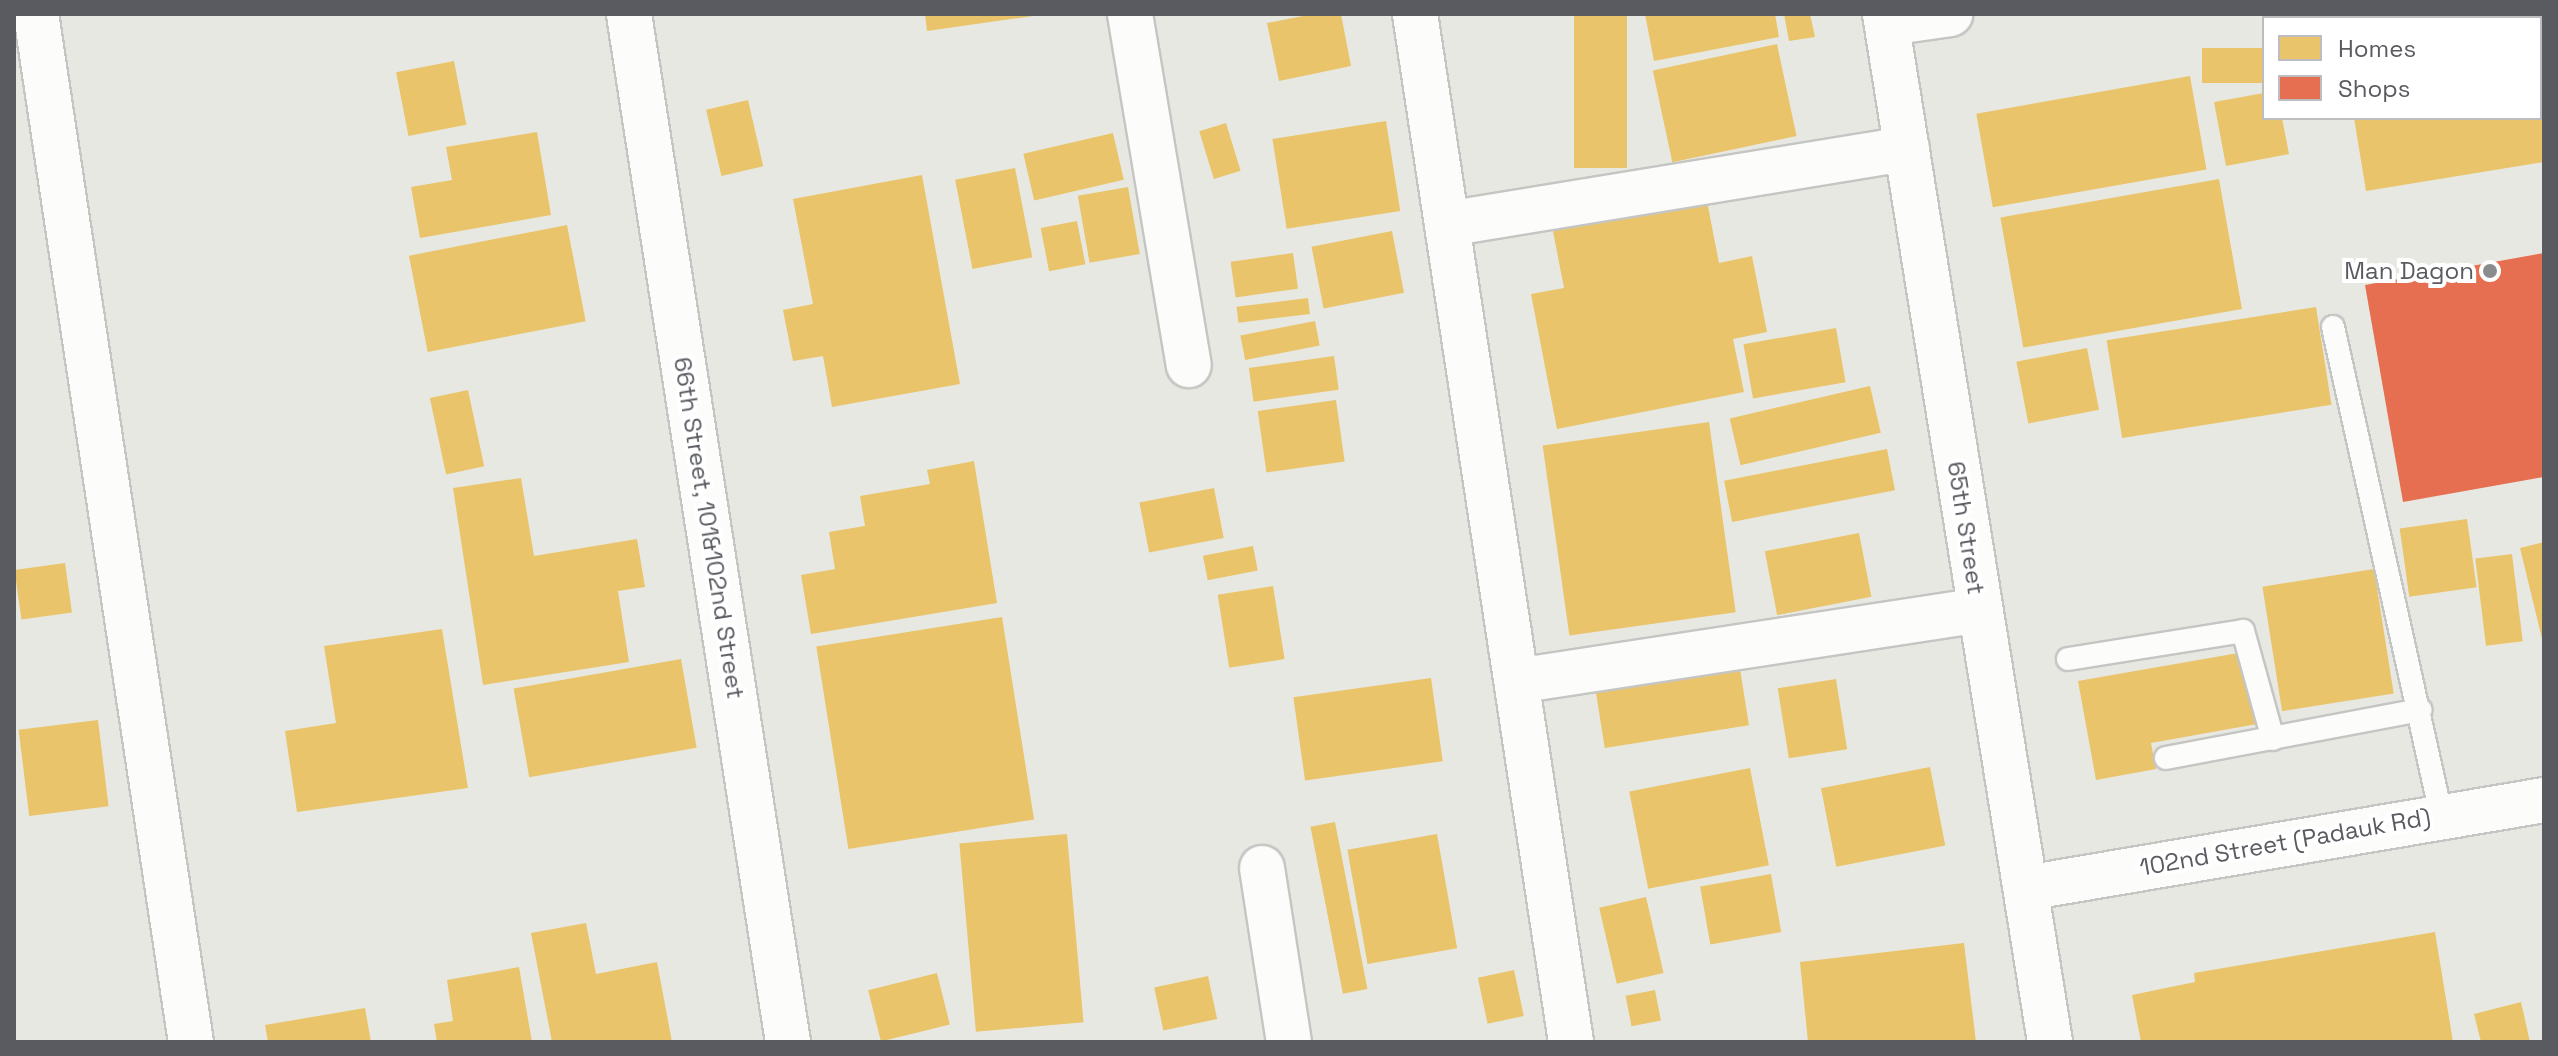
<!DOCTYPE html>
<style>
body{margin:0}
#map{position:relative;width:2558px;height:1056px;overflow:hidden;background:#e8e8e2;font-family:"Space Grotesk",sans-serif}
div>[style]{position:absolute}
.homes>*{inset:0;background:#e9c46a;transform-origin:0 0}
.shops>*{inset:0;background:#e76f51}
.roads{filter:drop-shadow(2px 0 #c5c5c3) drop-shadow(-2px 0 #c5c5c3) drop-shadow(0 2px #c5c5c3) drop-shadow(0 -2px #c5c5c3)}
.service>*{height:22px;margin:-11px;padding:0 11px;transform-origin:11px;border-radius:11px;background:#fcfcfb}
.minor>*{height:44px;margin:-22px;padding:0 22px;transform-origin:22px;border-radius:22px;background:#fcfcfb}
.tertiary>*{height:44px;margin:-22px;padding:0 22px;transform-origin:22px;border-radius:22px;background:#fcfcfb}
.dots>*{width:22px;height:22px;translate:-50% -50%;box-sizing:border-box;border:4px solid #fff;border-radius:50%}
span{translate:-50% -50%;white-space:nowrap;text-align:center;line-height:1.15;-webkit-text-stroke:8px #fff;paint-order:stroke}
.poi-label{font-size:24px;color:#595b60}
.right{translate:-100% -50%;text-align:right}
.street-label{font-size:24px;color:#595b60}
.frame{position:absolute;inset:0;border:16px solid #595b60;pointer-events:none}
.legend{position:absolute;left:2262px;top:16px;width:280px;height:104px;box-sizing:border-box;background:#fff;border:2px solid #bdbdbf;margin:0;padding:10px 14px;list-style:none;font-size:24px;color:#595b60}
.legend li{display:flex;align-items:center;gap:16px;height:40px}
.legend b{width:40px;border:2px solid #bdbdbf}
</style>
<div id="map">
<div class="homes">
<i style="clip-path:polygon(925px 14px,1033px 14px,1033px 16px,927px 31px)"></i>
<i style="clip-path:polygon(1313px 14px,1341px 14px,1351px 66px,1279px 81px,1267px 23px)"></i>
<i style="left:1574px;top:14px;width:53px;height:154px"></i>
<i style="clip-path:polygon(1645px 14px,1775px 14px,1779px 37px,1654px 61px)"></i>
<i style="clip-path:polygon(1784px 14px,1810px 14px,1815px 37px,1789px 41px)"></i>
<i style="clip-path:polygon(2540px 30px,2544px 162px,2366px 191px,2354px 118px,2540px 118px)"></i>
<i style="left:1777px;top:44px;width:94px;height:127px;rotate:78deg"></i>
<i style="left:2264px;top:48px;width:35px;height:62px;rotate:90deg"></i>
<i style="left:454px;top:61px;width:65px;height:59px;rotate:79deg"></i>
<i style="left:2190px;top:76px;width:95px;height:217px;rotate:80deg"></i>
<i style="clip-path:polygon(2264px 93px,2264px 118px,2282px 118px,2289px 154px,2226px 166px,2214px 102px)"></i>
<i style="left:748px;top:100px;width:68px;height:43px;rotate:77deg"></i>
<i style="left:1386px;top:121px;width:91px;height:115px;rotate:81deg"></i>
<i style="left:1226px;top:123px;width:50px;height:28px;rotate:73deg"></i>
<i style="clip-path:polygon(537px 132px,551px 215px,420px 238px,411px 187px,452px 180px,446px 147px)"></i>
<i style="left:1113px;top:133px;width:48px;height:92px;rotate:77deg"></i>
<i style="left:1015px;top:168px;width:91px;height:61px;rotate:79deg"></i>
<i style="clip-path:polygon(922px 175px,960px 384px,832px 407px,823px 356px,793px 361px,783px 310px,813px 304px,793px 199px)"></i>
<i style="left:2219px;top:179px;width:132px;height:222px;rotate:80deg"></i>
<i style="left:1128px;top:187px;width:68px;height:51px;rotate:80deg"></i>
<i style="clip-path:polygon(1706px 196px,1719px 263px,1752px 256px,1767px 332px,1733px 339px,1744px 392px,1557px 429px,1531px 294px,1564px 288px,1552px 226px)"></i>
<i style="left:1077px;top:221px;width:44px;height:37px;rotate:79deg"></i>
<i style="left:567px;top:225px;width:98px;height:161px;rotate:79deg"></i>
<i style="left:1392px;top:231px;width:63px;height:82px;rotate:79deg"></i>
<i style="left:1293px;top:253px;width:36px;height:63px;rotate:82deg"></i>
<i style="left:1308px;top:298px;width:16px;height:72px;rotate:83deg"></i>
<i style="left:2316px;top:307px;width:99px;height:212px;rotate:81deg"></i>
<i style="left:1315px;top:321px;width:25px;height:76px;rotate:79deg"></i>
<i style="left:1836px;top:328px;width:55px;height:94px;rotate:80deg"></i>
<i style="left:2087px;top:348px;width:63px;height:72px;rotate:79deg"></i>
<i style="left:1334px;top:356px;width:34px;height:86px;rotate:82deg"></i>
<i style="left:1870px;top:386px;width:48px;height:144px;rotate:77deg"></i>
<i style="left:468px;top:390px;width:78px;height:39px;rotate:78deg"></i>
<i style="left:1336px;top:400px;width:62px;height:79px;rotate:82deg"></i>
<i style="left:1709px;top:422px;width:192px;height:168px;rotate:82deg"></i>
<i style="left:1887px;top:449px;width:42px;height:166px;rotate:79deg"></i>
<i style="clip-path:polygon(974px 461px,997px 603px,811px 634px,801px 575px,835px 569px,829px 532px,865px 526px,860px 496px,930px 484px,927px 470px)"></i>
<i style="clip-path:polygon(521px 478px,534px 556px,637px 539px,645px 587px,618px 591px,629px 662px,483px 685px,453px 488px)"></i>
<i style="left:1214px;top:488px;width:51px;height:76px;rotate:79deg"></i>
<i style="left:2467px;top:519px;width:69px;height:68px;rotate:82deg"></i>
<i style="left:1859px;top:533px;width:65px;height:96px;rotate:79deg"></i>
<i style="clip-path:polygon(2544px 542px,2544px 642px,2543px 643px,2520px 548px)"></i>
<i style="left:1253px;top:546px;width:25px;height:51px;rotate:79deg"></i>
<i style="left:2512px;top:554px;width:88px;height:37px;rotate:83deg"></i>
<i style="left:65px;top:563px;width:50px;height:51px;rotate:82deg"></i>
<i style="left:2374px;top:569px;width:126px;height:113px;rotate:81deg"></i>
<i style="left:1273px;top:586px;width:74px;height:56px;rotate:81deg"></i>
<i style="left:1002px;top:617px;width:205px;height:188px;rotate:81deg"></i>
<i style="clip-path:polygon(442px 629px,468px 788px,297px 812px,285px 731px,336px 723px,324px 646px)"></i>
<i style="clip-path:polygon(2244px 652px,2257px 724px,2151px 743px,2156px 769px,2096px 780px,2078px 681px)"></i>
<i style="left:1738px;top:656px;width:70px;height:146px;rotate:81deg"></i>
<i style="left:681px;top:659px;width:90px;height:170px;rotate:80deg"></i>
<i style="left:1431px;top:678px;width:84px;height:139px;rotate:82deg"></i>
<i style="left:1836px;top:679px;width:71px;height:59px;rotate:81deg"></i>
<i style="left:98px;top:720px;width:87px;height:80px;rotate:83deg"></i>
<i style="left:1930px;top:767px;width:80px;height:111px;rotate:79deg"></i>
<i style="left:1750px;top:768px;width:99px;height:123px;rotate:79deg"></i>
<i style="left:1335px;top:822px;width:170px;height:25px;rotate:79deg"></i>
<i style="left:1067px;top:834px;width:189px;height:108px;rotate:85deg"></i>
<i style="left:1437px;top:834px;width:116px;height:91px;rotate:80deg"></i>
<i style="left:1771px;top:874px;width:59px;height:72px;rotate:80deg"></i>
<i style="left:1646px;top:897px;width:78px;height:48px;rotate:77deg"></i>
<i style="clip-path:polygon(586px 923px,596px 974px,657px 962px,672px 1042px,552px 1042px,531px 933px)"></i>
<i style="clip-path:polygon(2435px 932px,2453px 1042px,2141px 1042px,2132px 995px,2195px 982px,2194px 973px)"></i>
<i style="clip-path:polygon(1964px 943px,1976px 1042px,1808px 1042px,1800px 962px)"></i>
<i style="clip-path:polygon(519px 967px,532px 1042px,437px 1042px,434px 1024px,453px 1021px,447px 980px)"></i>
<i style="left:1514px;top:970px;width:47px;height:37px;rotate:78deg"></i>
<i style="left:937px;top:973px;width:53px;height:71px;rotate:76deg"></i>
<i style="left:1208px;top:976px;width:44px;height:55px;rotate:78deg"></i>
<i style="left:1655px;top:990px;width:31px;height:30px;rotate:79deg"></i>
<i style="clip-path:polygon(2521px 1002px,2530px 1042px,2481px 1042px,2474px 1014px)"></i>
<i style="clip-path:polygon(365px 1008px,371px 1042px,268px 1042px,265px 1025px)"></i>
</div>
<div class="shops">
<i style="clip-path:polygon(2544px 253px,2544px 477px,2403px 502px,2365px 285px)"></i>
</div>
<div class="roads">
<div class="service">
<i style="left:2333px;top:327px;width:499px;rotate:77.5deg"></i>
<i style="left:2068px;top:659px;width:177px;rotate:-9.1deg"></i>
<i style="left:2243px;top:631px;width:112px;rotate:74.5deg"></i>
<i style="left:2166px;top:758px;width:259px;rotate:-10.7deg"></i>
</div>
<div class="minor">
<i style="left:36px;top:14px;width:1040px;rotate:81.43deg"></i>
<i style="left:1130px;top:14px;width:356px;rotate:80.5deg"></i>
<i style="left:1415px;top:14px;width:1040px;rotate:81.37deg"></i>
<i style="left:1887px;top:23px;width:64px;rotate:-8.1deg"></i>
<i style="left:1447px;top:224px;width:466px;rotate:-9.3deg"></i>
<i style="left:1517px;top:681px;width:467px;rotate:-8.7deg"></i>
<i style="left:1262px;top:868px;width:176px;rotate:81.2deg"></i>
<i style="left:2026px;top:888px;width:525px;rotate:-9.64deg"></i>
</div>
<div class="tertiary">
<i style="left:629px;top:14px;width:1040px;rotate:81.21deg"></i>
<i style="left:1885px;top:14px;width:1041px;rotate:80.88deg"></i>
</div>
</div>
<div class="dots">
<i style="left:2490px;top:271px;background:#8b8c8e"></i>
</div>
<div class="poi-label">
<span class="right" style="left:2474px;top:271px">Man Dagon</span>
</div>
<div class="street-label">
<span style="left:709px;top:528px;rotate:81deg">66th Street, 101&amp;102nd Street</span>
<span style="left:1966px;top:528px;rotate:81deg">65th Street</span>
<span style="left:2285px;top:842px;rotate:-10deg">102nd Street (Padauk Rd)</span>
</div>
<div class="frame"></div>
<ul class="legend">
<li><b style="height:22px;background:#e9c46a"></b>Homes</li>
<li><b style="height:22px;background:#e76f51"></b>Shops</li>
</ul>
</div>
